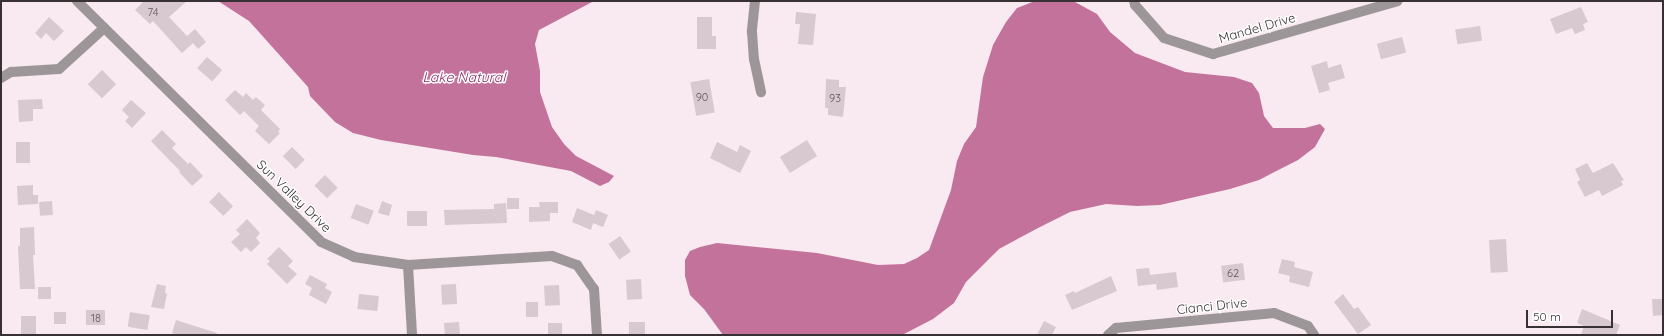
<!DOCTYPE html>
<style>
body{margin:0}
#map{position:relative;width:1664px;height:336px;overflow:hidden;background:#f9e9f0;font-family:Quicksand,sans-serif}
div>[style]{position:absolute}
.water>*{inset:0;background:#c3729b}
.building>*{inset:0;background:#d8c8cf;transform-origin:0 0}
.street>*{height:10px;margin:-5px;padding:0 5px;transform-origin:5px;border-radius:5px;background:#9d9699}
span{translate:-50% -50%;white-space:nowrap;text-align:center;line-height:1.15;-webkit-text-stroke:3px #fff;paint-order:stroke}
.number-label{font-size:11px;color:#5f575b}
.number-label span{-webkit-text-stroke-width:0}
.street-label{font-size:13px;color:#373134}
.water-label{font-size:14px;color:#8d2c64;font-style:italic}
.frame{position:absolute;inset:0;border:2px solid #373134;pointer-events:none}
.scale{position:absolute;left:1526px;top:310px;width:87px;height:18px;box-sizing:border-box;border:2px solid #373134;border-top:0;padding-left:5px;font-size:12px;line-height:14px;white-space:nowrap;color:#373134;-webkit-text-stroke:3px #fff;paint-order:stroke}
</style>
<div id="map">
<div class="water">
<i style="clip-path:polygon(218px 1px,594px 1px,539px 30px,535px 44px,540px 71px,540px 92px,552px 127px,564px 144px,576px 156px,614px 176px,609px 182px,600px 186px,571px 171px,496px 157px,473px 155px,381px 140px,353px 133px,335px 122px,310px 96px,308px 87px,249px 21px)"></i>
<i style="clip-path:polygon(1035px 1px,1075px 2px,1097px 14px,1110px 32px,1135px 53px,1185px 72px,1234px 77px,1252px 83px,1259px 93px,1264px 116px,1273px 128px,1305px 128px,1320px 124px,1325px 129px,1315px 147px,1298px 160px,1259px 180px,1230px 189px,1160px 205px,1137px 206px,1106px 204px,1070px 212px,1038px 228px,999px 249px,966px 282px,954px 303px,933px 319px,902px 335px,723px 335px,704px 309px,690px 295px,685px 276px,685px 260px,690px 251px,700px 247px,717px 243px,817px 253px,878px 265px,904px 264px,917px 258px,929px 250px,951px 190px,957px 161px,964px 144px,976px 127px,983px 77px,993px 45px,1006px 22px,1017px 8px)"></i>
</div>
<div class="building">
<i style="clip-path:polygon(144px 1px,187px 1px,169px 17px,187px 36px,195px 29px,206px 42px,198px 49px,193px 43px,182px 53px,153px 21px,150px 24px,135px 10px)"></i>
<i style="clip-path:polygon(1581px 7px,1588px 22px,1583px 24px,1585px 30px,1575px 34px,1572px 28px,1556px 34px,1550px 19px)"></i>
<i style="clip-path:polygon(796px 12px,816px 14px,813px 45px,798px 44px,800px 24px,795px 24px)"></i>
<i style="clip-path:polygon(49px 17px,64px 31px,54px 41px,46px 33px,41px 39px,35px 33px)"></i>
<i style="clip-path:polygon(697px 17px,712px 17px,712px 36px,716px 36px,716px 49px,697px 49px)"></i>
<i style="left:1480px;top:26px;width:15px;height:25px;rotate:82deg"></i>
<i style="left:1402px;top:37px;width:16px;height:26px;rotate:75deg"></i>
<i style="left:207px;top:57px;width:20px;height:15px;rotate:41deg"></i>
<i style="clip-path:polygon(1327px 61px,1328px 68px,1341px 64px,1345px 78px,1328px 83px,1330px 90px,1319px 93px,1311px 66px)"></i>
<i style="left:102px;top:70px;width:20px;height:20px;rotate:45deg"></i>
<i style="left:709px;top:79px;width:34px;height:19px;rotate:80deg"></i>
<i style="clip-path:polygon(826px 79px,839px 80px,839px 87px,846px 87px,843px 117px,828px 115px,828px 108px,825px 108px)"></i>
<i style="clip-path:polygon(235px 90px,243px 97px,246px 93px,253px 100px,256px 97px,265px 105px,261px 110px,280px 129px,278px 132px,280px 133px,269px 144px,255px 131px,259px 126px,244px 111px,240px 115px,225px 100px)"></i>
<i style="clip-path:polygon(42px 99px,43px 109px,33px 109px,33px 121px,19px 122px,18px 100px)"></i>
<i style="clip-path:polygon(131px 100px,146px 113px,132px 128px,125px 121px,129px 117px,122px 110px)"></i>
<i style="clip-path:polygon(162px 130px,176px 144px,172px 148px,188px 164px,190px 162px,203px 176px,192px 186px,179px 172px,180px 171px,151px 141px)"></i>
<i style="left:807px;top:140px;width:19px;height:32px;rotate:58deg"></i>
<i style="left:30px;top:142px;width:21px;height:14px;rotate:90deg"></i>
<i style="clip-path:polygon(717px 142px,737px 152px,740px 145px,751px 151px,740px 173px,710px 158px)"></i>
<i style="left:292px;top:147px;width:18px;height:13px;rotate:45deg"></i>
<i style="clip-path:polygon(1587px 163px,1593px 173px,1613px 163px,1624px 180px,1621px 181px,1623px 185px,1602px 196px,1599px 190px,1585px 197px,1577px 182px,1580px 180px,1575px 169px)"></i>
<i style="left:325px;top:175px;width:18px;height:15px;rotate:45deg"></i>
<i style="clip-path:polygon(33px 185px,33px 195px,38px 195px,38px 204px,18px 205px,17px 186px)"></i>
<i style="left:219px;top:192px;width:20px;height:14px;rotate:45deg"></i>
<i style="left:507px;top:198px;width:12px;height:11px"></i>
<i style="left:52px;top:201px;width:14px;height:13px;rotate:86deg"></i>
<i style="clip-path:polygon(382px 201px,392px 205px,389px 216px,378px 213px)"></i>
<i style="clip-path:polygon(539px 202px,558px 202px,558px 213px,550px 213px,550px 221px,529px 222px,529px 207px,540px 207px)"></i>
<i style="clip-path:polygon(506px 203px,507px 223px,445px 225px,444px 210px,494px 209px,494px 204px)"></i>
<i style="left:356px;top:204px;width:19px;height:15px;rotate:21deg"></i>
<i style="clip-path:polygon(577px 208px,594px 215px,596px 210px,608px 215px,603px 227px,593px 223px,591px 230px,572px 222px)"></i>
<i style="left:427px;top:211px;width:15px;height:20px;rotate:90deg"></i>
<i style="clip-path:polygon(247px 219px,260px 233px,256px 238px,260px 243px,251px 252px,246px 247px,241px 252px,231px 242px,240px 234px,236px 230px)"></i>
<i style="clip-path:polygon(34px 227px,35px 255px,33px 255px,35px 289px,20px 289px,18px 246px,20px 246px,20px 228px)"></i>
<i style="left:620px;top:236px;width:19px;height:14px;rotate:55deg"></i>
<i style="left:1506px;top:239px;width:33px;height:17px;rotate:87deg"></i>
<i style="clip-path:polygon(279px 247px,293px 261px,288px 266px,297px 274px,287px 284px,267px 264px,270px 261px,267px 259px)"></i>
<i style="clip-path:polygon(1282px 259px,1295px 262px,1294px 267px,1313px 272px,1309px 287px,1289px 282px,1290px 276px,1278px 273px)"></i>
<i style="left:1243px;top:263px;width:17px;height:22px;rotate:83deg"></i>
<i style="clip-path:polygon(1149px 268px,1150px 275px,1176px 272px,1178px 287px,1157px 290px,1156px 284px,1138px 286px,1136px 269px)"></i>
<i style="clip-path:polygon(310px 275px,327px 284px,325px 288px,332px 292px,326px 304px,309px 295px,312px 288px,305px 284px)"></i>
<i style="clip-path:polygon(1111px 276px,1117px 291px,1072px 310px,1065px 295px,1074px 291px,1075px 293px)"></i>
<i style="left:641px;top:279px;width:20px;height:15px;rotate:87deg"></i>
<i style="clip-path:polygon(157px 284px,166px 286px,165px 293px,167px 294px,164px 309px,151px 307px)"></i>
<i style="left:456px;top:284px;width:20px;height:15px;rotate:87deg"></i>
<i style="left:559px;top:285px;width:20px;height:15px;rotate:87deg"></i>
<i style="left:51px;top:287px;width:12px;height:13px;rotate:90deg"></i>
<i style="left:359px;top:294px;width:20px;height:15px;rotate:6deg"></i>
<i style="clip-path:polygon(1343px 294px,1354px 309px,1358px 307px,1371px 325px,1358px 334px,1334px 302px)"></i>
<i style="clip-path:polygon(1652px 299px,1663px 299px,1663px 315px,1653px 316px)"></i>
<i style="left:526px;top:302px;width:12px;height:15px"></i>
<i style="clip-path:polygon(1582px 309px,1620px 325px,1616px 335px,1581px 335px,1584px 326px,1577px 323px)"></i>
<i style="left:86px;top:310px;width:19px;height:15px"></i>
<i style="left:54px;top:312px;width:12px;height:12px"></i>
<i style="left:130px;top:312px;width:20px;height:15px;rotate:9deg"></i>
<i style="left:21px;top:316px;width:15px;height:19px"></i>
<i style="clip-path:polygon(176px 320px,217px 333px,216px 335px,179px 335px,172px 333px)"></i>
<i style="clip-path:polygon(1044px 321px,1056px 327px,1052px 335px,1037px 335px)"></i>
<i style="left:459px;top:322px;width:13px;height:15px;rotate:86deg"></i>
<i style="left:645px;top:322px;width:13px;height:16px;rotate:90deg"></i>
<i style="left:548px;top:323px;width:14px;height:12px"></i>
</div>
<div class="street">
<i style="left:77px;top:1px;width:343px;rotate:44.6deg"></i>
<i style="left:321px;top:242px;width:36px;rotate:24deg"></i>
<i style="left:354px;top:257px;width:55px;rotate:8.4deg"></i>
<i style="left:408px;top:265px;width:144px;rotate:-3.6deg"></i>
<i style="left:552px;top:256px;width:27px;rotate:20deg"></i>
<i style="left:577px;top:265px;width:29px;rotate:55deg"></i>
<i style="left:594px;top:289px;width:46px;rotate:86.3deg"></i>
<i style="left:755px;top:1px;width:31px;rotate:96deg"></i>
<i style="left:752px;top:32px;width:27px;rotate:86deg"></i>
<i style="left:754px;top:59px;width:34px;rotate:78deg"></i>
<i style="left:1134px;top:1px;width:4px;rotate:76deg"></i>
<i style="left:1135px;top:5px;width:44px;rotate:48.7deg"></i>
<i style="left:1164px;top:38px;width:52px;rotate:18.1deg"></i>
<i style="left:1213px;top:54px;width:192px;rotate:-16deg"></i>
<i style="left:1px;top:78px;width:12px;rotate:-31deg"></i>
<i style="left:11px;top:72px;width:48px;rotate:-3.6deg"></i>
<i style="left:59px;top:69px;width:61px;rotate:-42.3deg"></i>
<i style="left:408px;top:265px;width:70px;rotate:86.7deg"></i>
<i style="left:1108px;top:335px;width:11px;rotate:-41deg"></i>
<i style="left:1116px;top:328px;width:159px;rotate:-5.4deg"></i>
<i style="left:1274px;top:313px;width:36px;rotate:21deg"></i>
<i style="left:1308px;top:326px;width:11px;rotate:56deg"></i>
</div>
<div class="number-label">
<span style="left:153px;top:12px">74</span>
<span style="left:702px;top:97px">90</span>
<span style="left:835px;top:98px">93</span>
<span style="left:1233px;top:273px">62</span>
<span style="left:96px;top:318px">18</span>
</div>
<div class="street-label">
<span style="left:1257px;top:28px;rotate:-16deg">Mandel Drive</span>
<span style="left:294px;top:196px;rotate:44deg">Sun Valley Drive</span>
<span style="left:1212px;top:306px;rotate:-6deg">Cianci Drive</span>
</div>
<div class="water-label">
<span style="left:464px;top:77px">Lake Natural</span>
</div>
<div class="frame"></div>
<div class="scale">50 m</div>
</div>
